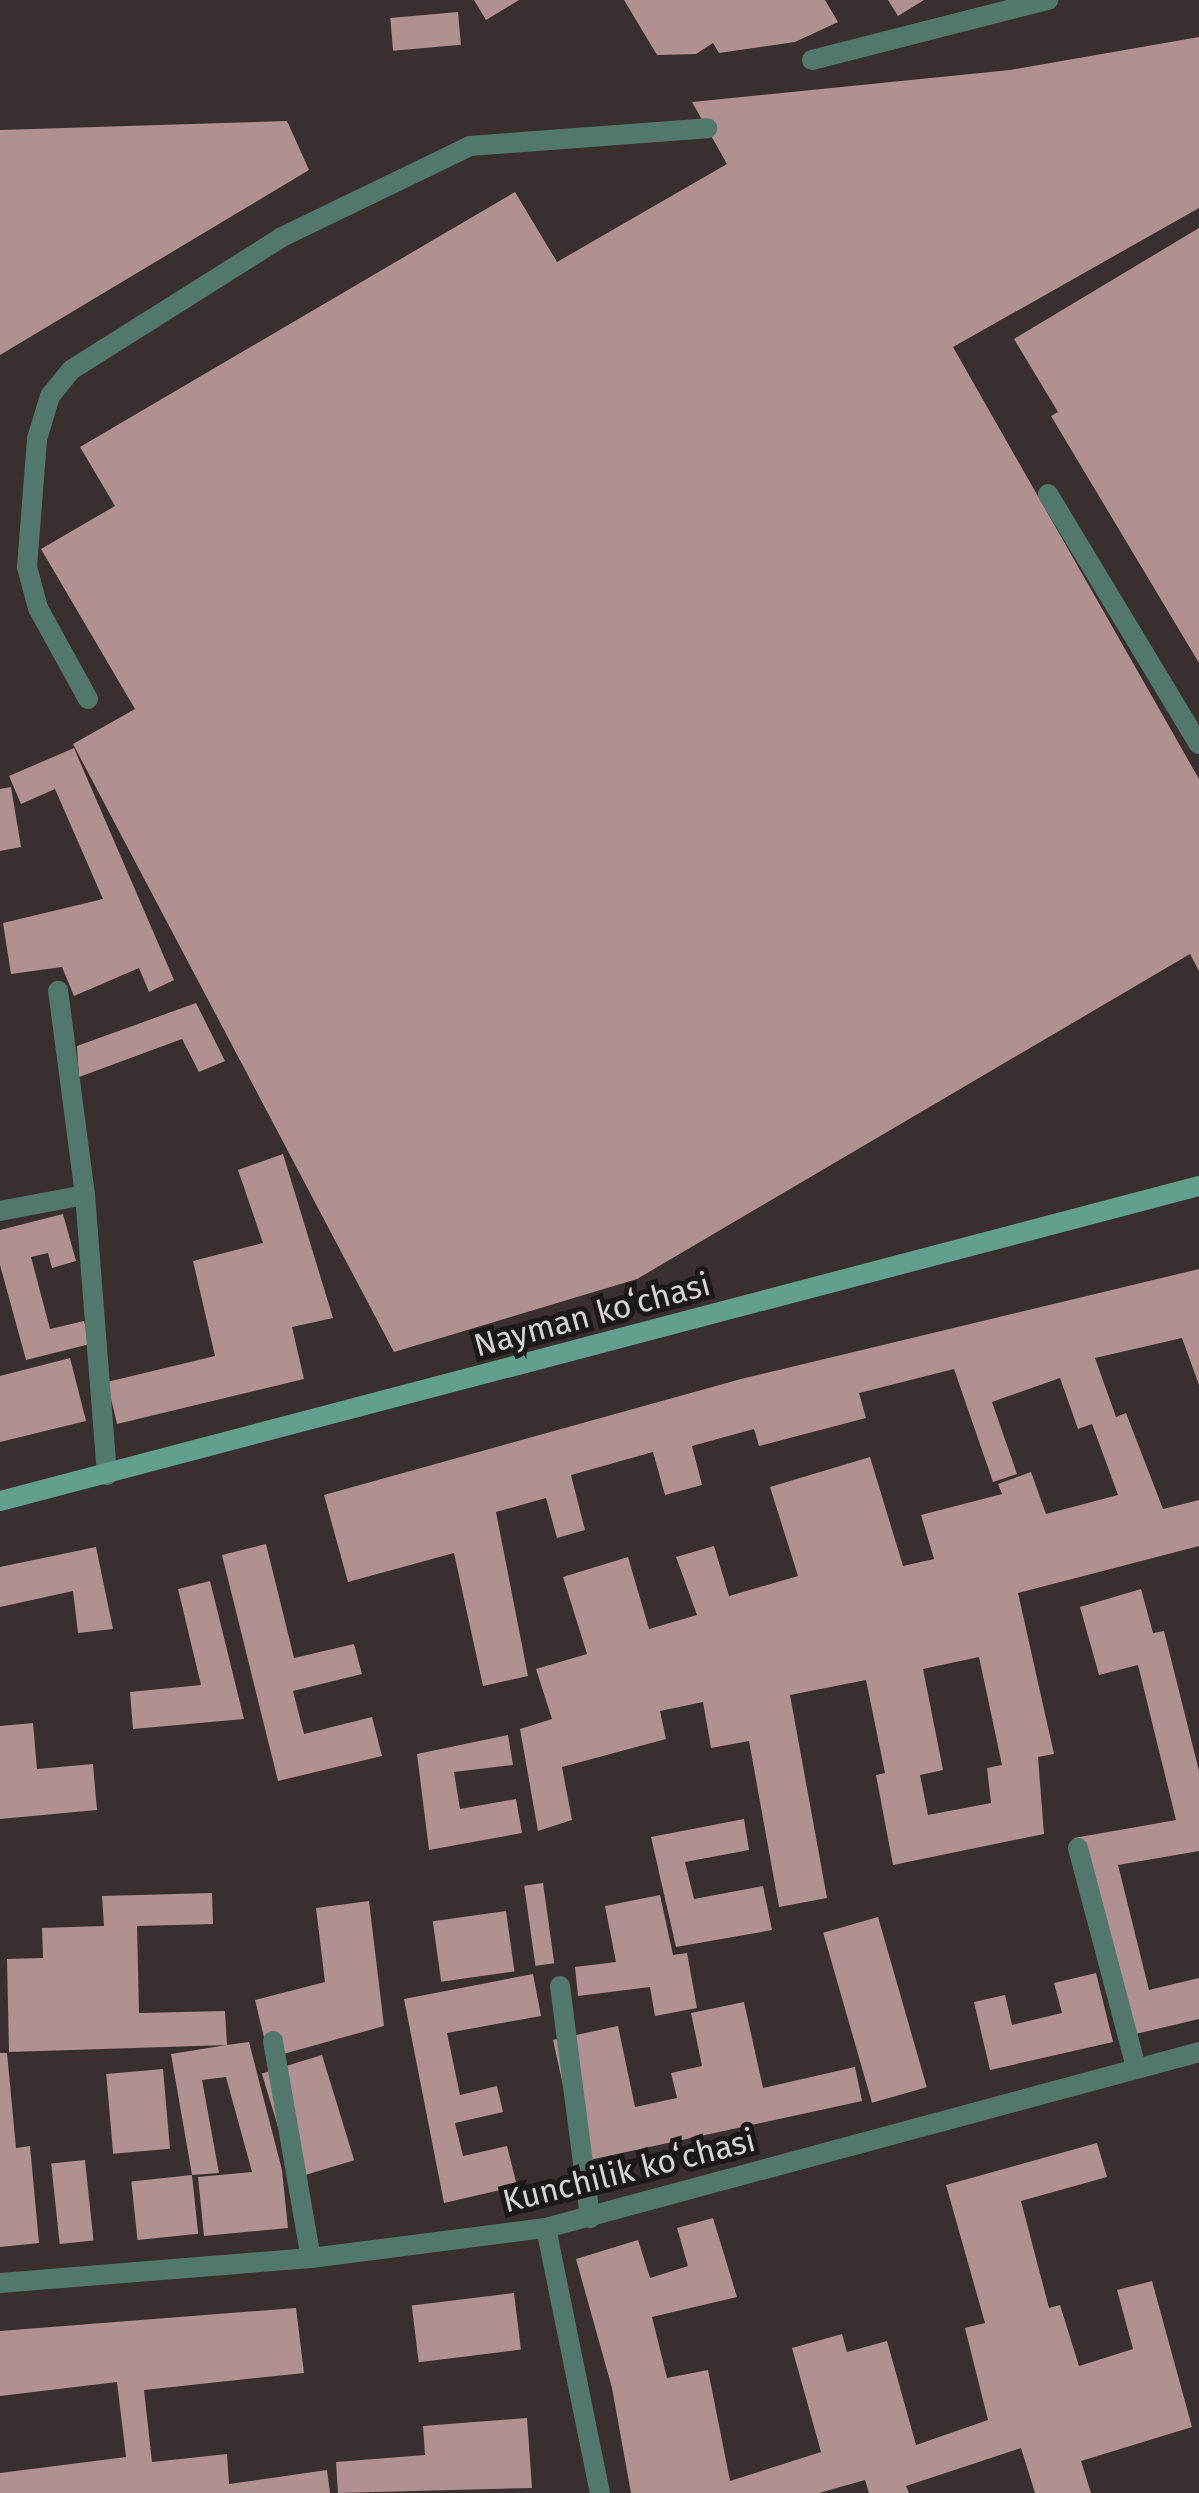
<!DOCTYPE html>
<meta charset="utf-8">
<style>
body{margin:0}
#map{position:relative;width:1199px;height:2493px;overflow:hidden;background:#392f2f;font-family:"Fira Sans",sans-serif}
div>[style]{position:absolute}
.building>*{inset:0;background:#b19092;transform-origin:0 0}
.service>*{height:20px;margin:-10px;padding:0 10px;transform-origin:10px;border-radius:10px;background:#52786e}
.minor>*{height:20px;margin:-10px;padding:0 10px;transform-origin:10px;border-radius:10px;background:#52786e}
.secondary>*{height:20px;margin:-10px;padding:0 10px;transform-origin:10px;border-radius:10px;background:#629f8f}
span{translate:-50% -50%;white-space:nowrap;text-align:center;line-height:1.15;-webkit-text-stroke:10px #1d1818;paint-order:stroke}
.street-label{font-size:32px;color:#d9d2d2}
</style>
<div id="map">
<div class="building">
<i style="clip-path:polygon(474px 0,519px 0,486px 20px)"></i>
<i style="clip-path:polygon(624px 0,825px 0,838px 22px,795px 42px,719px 53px,713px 43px,696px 54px,657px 55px)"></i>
<i style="clip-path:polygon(888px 0,924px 0,898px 16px)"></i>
<i style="left:458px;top:12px;width:33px;height:68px;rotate:85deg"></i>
<i style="clip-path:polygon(1199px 37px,1199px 208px,953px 347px,1199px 779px,1199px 971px,1190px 954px,637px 1279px,394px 1352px,73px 744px,135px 709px,41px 549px,115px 506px,80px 447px,515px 192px,557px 262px,727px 164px,692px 102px,1010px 70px)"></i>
<i style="clip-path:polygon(287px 121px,309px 170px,0 355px,0 130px)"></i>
<i style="clip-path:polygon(1199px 228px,1199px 663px,1051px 416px,1058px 412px,1014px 339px)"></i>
<i style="clip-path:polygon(74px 748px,174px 980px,149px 992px,139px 968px,74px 996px,62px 967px,11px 974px,3px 923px,103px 899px,55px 789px,21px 804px,9px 776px)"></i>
<i style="clip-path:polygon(11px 787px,21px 847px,0 851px,0 789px)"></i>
<i style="clip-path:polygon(196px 1003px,225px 1061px,199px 1072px,182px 1039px,79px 1077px,77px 1046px)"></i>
<i style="clip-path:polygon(283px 1154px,333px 1318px,292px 1327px,304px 1379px,117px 1424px,107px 1382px,215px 1356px,193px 1261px,263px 1243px,238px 1170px)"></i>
<i style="clip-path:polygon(63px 1214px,76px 1261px,52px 1268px,48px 1253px,31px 1257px,50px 1329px,84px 1321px,90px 1344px,26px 1360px,0 1265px,0 1230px)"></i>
<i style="clip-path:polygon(evenodd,1199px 1269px,1199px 1385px,1182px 1338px,1095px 1358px,1116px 1417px,1126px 1413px,1163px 1509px,1199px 1500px,1199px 1546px,1018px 1593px,1054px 1754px,1038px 1757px,1044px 1834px,893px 1865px,876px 1775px,885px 1773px,866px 1680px,790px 1695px,827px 1898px,779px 1907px,749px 1741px,711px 1748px,703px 1702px,660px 1711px,666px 1739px,562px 1767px,572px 1820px,538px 1831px,520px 1729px,552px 1719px,536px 1669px,587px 1654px,563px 1577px,628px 1557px,649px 1629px,697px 1615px,676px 1557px,714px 1546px,729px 1596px,798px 1576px,770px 1487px,870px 1457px,903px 1566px,934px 1559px,921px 1515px,1002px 1494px,998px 1484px,1031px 1472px,1046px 1514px,1118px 1495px,1092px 1424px,1078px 1429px,1060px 1378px,992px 1402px,1017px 1474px,993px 1482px,954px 1369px,859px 1393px,866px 1418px,759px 1446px,754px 1429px,692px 1446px,702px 1485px,665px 1495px,653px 1452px,571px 1475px,585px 1530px,557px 1538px,546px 1498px,496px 1512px,528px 1676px,483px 1686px,454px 1553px,348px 1582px,324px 1495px,741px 1379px,1199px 1269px,979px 1657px,1002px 1765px,987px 1768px,991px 1803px,928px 1815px,920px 1775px,943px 1770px,923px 1669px,979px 1657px)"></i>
<i style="clip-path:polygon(70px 1358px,86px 1421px,0 1442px,0 1376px)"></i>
<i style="clip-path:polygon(266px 1544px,294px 1658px,354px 1644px,362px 1674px,293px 1691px,304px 1734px,372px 1717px,382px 1756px,278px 1781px,222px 1555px)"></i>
<i style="clip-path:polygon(96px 1547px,113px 1629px,78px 1633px,73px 1591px,0 1607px,0 1567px)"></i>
<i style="clip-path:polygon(210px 1581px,244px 1719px,133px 1729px,130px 1692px,201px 1685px,178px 1589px)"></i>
<i style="clip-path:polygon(1141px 1589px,1153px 1633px,1164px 1631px,1199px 1771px,1199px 1851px,1118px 1865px,1149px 1990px,1199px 1978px,1199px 2019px,1123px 2037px,1074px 1838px,1176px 1820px,1138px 1665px,1099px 1675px,1080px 1607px)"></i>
<i style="clip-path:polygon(33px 1723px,37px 1769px,93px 1764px,97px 1810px,0 1819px,0 1726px)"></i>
<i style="clip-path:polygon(508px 1735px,513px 1765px,454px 1772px,460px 1809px,516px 1799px,522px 1833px,429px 1850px,417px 1754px)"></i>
<i style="clip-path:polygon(744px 1819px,749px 1850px,685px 1862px,694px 1899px,763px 1886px,772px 1930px,676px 1947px,651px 1837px)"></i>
<i style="left:543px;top:1883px;width:81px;height:19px;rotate:82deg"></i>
<i style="clip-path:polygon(212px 1893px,213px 1924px,137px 1926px,139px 2013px,225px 2011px,227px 2045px,249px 2042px,282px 2170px,288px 2228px,204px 2236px,198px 2177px,252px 2172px,226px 2077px,202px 2080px,219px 2173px,192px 2175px,171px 2054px,227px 2045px,9px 2052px,7px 1959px,43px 1958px,42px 1928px,104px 1926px,102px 1896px)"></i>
<i style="clip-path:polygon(660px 1895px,673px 1955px,687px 1953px,697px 2008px,655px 2016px,650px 1987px,578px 1996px,575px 1967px,616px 1962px,605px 1906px)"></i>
<i style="clip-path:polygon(369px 1901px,384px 2026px,269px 2058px,255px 2000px,325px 1982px,316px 1908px)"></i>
<i style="left:506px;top:1911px;width:61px;height:74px;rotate:82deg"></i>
<i style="left:878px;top:1917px;width:177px;height:57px;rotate:74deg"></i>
<i style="clip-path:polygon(1096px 1973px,1113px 2042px,990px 2070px,974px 2002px,1005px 1995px,1012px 2025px,1062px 2013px,1054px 1983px)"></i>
<i style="clip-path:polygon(533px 1974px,541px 2016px,447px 2033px,460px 2095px,497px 2086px,503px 2112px,455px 2123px,463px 2156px,507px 2146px,517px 2186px,444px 2203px,404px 1999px)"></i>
<i style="clip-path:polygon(744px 2002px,763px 2088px,855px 2067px,862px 2101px,580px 2162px,553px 2040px,618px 2026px,635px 2107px,677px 2098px,671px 2073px,702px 2066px,691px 2013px)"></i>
<i style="clip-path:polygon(0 2053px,7px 2053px,16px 2148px,30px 2146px,39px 2243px,0 2247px)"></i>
<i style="left:322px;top:2055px;width:110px;height:63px;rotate:73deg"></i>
<i style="left:163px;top:2069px;width:80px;height:57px;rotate:85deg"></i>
<i style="clip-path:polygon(1097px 2143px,1107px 2177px,1021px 2201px,1049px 2308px,1060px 2305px,1079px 2366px,1133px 2349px,1117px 2290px,1152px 2281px,1192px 2427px,1081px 2461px,1091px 2493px,1035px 2493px,1021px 2448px,906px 2486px,909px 2493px,869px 2493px,865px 2480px,819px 2493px,631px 2493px,612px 2388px,576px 2259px,638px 2240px,650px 2278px,688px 2266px,677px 2228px,713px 2218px,737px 2297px,652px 2317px,667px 2378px,708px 2370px,730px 2481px,821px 2452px,792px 2348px,842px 2334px,847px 2352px,887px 2341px,916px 2445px,988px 2420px,965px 2328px,985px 2323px,946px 2185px)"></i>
<i style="left:85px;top:2160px;width:81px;height:34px;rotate:84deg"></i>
<i style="left:192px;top:2175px;width:59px;height:61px;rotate:84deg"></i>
<i style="left:514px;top:2293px;width:57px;height:103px;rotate:83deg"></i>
<i style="clip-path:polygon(296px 2308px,304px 2373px,144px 2390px,152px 2462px,227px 2454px,229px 2484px,327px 2470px,330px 2493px,0 2493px,0 2473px,126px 2457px,117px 2382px,0 2396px,0 2331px)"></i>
<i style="clip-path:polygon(527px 2418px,532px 2488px,338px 2493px,336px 2462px,425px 2455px,423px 2426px)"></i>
</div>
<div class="service">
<i style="left:812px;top:60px;width:244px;rotate:-14.3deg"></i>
<i style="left:1048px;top:494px;width:292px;rotate:58.9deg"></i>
<i style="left:88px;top:699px;width:104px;rotate:-118.8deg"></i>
<i style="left:38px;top:608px;width:42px;rotate:-105deg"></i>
<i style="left:27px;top:567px;width:128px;rotate:-85.5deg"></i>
<i style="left:37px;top:439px;width:45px;rotate:-73.2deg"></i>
<i style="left:50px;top:396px;width:33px;rotate:-51deg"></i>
<i style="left:71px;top:370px;width:249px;rotate:-32.2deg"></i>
<i style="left:282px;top:237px;width:209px;rotate:-25.8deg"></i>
<i style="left:470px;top:146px;width:238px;rotate:-4.3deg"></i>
<i style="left:1078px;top:1848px;width:227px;rotate:75.2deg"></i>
<i style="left:560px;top:1986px;width:234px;rotate:82.6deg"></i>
<i style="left:273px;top:2041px;width:220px;rotate:80.1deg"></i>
</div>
<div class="minor">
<i style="left:85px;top:1195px;width:281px;rotate:85.5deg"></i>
<i style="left:0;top:1211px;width:86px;rotate:-10.7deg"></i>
<i style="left:85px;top:1195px;width:206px;rotate:-97.5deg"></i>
<i style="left:546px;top:2228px;width:270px;rotate:78.5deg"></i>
<i style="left:0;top:2283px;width:312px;rotate:-4.6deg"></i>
<i style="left:311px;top:2258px;width:237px;rotate:-7.3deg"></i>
<i style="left:546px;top:2228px;width:676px;rotate:-15.08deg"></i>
</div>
<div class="secondary">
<i style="left:0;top:1501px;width:1240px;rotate:-14.72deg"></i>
</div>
<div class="street-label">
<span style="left:592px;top:1315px;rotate:-15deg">Nayman koʻchasi</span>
<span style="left:629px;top:2171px;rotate:-14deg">Kunchilik koʻchasi</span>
</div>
</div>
